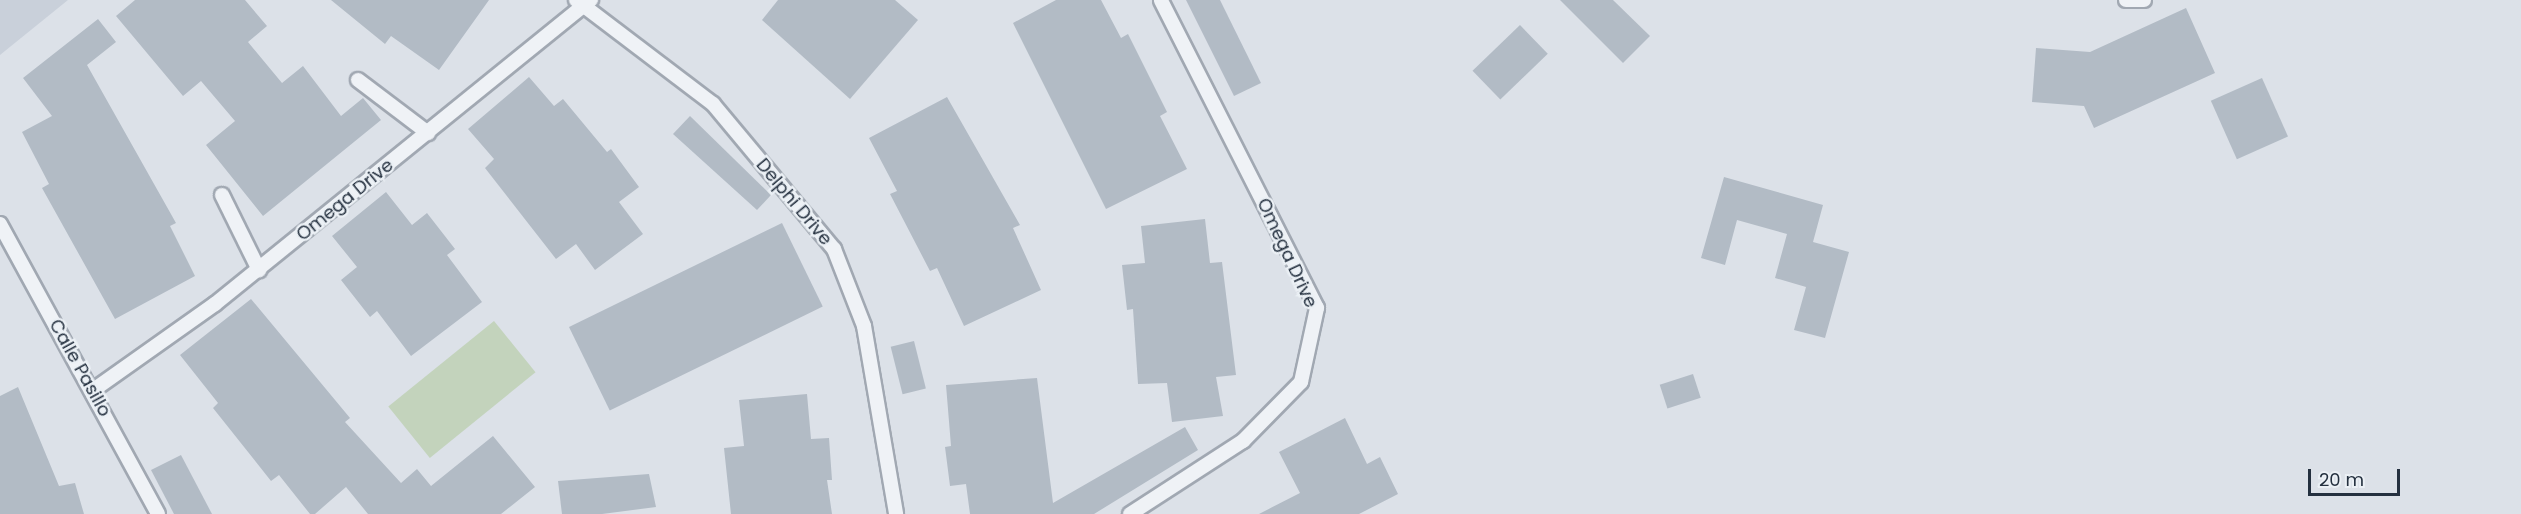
<!DOCTYPE html>
<style>
body{margin:0}
#map{position:relative;width:2521px;height:514px;overflow:hidden;background:#dce1e8;font-family:Poppins,sans-serif}
div>[style]{position:absolute}
.built>*{inset:0;background:#c9d0da}
.green>*{inset:0;background:#c3d3bc;transform-origin:0 0}
.building>*{inset:0;background:#b2bbc5;transform-origin:0 0}
.roads{filter:drop-shadow(2px 0 #a1a8b2) drop-shadow(-2px 0 #a1a8b2) drop-shadow(0 2px #a1a8b2) drop-shadow(0 -2px #a1a8b2)}
.service>*{height:14px;margin:-7px;padding:0 7px;transform-origin:7px;border-radius:7px;background:#eff2f6}
span{translate:-50% -50%;white-space:nowrap;text-align:center;line-height:1.15;-webkit-text-stroke:5px #ebf0f5;paint-order:stroke}
.street-label{font-size:18px;color:#24303f}
.scale{position:absolute;left:2308px;top:469px;width:92px;height:27px;box-sizing:border-box;border:3px solid #24303f;border-top:0;padding-left:8px;font-size:18px;line-height:21px;white-space:nowrap;color:#24303f;-webkit-text-stroke:4px #ebf0f5;paint-order:stroke}
</style>
<div id="map">
<div class="built">
<i style="clip-path:polygon(0 0,68px 0,0 55px)"></i>
</div>
<div class="green">
<i style="left:494px;top:321px;width:66px;height:136px;rotate:51deg"></i>
</div>
<div class="building">
<i style="clip-path:polygon(135px 0,245px 0,267px 26px,248px 42px,282px 83px,303px 66px,341px 116px,363px 98px,381px 120px,263px 216px,206px 145px,235px 121px,201px 81px,183px 96px,116px 16px)"></i>
<i style="clip-path:polygon(331px 0,489px 0,439px 70px,391px 36px,385px 44px)"></i>
<i style="clip-path:polygon(778px 0,895px 0,918px 20px,850px 99px,762px 20px)"></i>
<i style="clip-path:polygon(1056px 0,1101px 0,1121px 38px,1128px 34px,1167px 112px,1160px 116px,1187px 169px,1106px 209px,1013px 23px)"></i>
<i style="clip-path:polygon(1186px 0,1220px 0,1261px 83px,1234px 96px)"></i>
<i style="clip-path:polygon(1560px 0,1613px 0,1650px 36px,1623px 63px)"></i>
<i style="clip-path:polygon(2186px 8px,2215px 73px,2094px 128px,2084px 106px,2032px 102px,2036px 48px,2090px 52px)"></i>
<i style="clip-path:polygon(98px 19px,116px 42px,87px 65px,176px 223px,170px 226px,195px 276px,115px 319px,42px 188px,49px 184px,22px 132px,52px 116px,23px 78px)"></i>
<i style="left:1520px;top:25px;width:40px;height:66px;rotate:46deg"></i>
<i style="clip-path:polygon(529px 77px,554px 106px,563px 99px,607px 152px,611px 149px,639px 187px,619px 202px,643px 234px,595px 270px,576px 244px,556px 259px,485px 168px,494px 159px,468px 129px)"></i>
<i style="left:2262px;top:78px;width:64px;height:56px;rotate:66deg"></i>
<i style="clip-path:polygon(947px 97px,1020px 225px,1013px 228px,1041px 290px,964px 326px,937px 268px,930px 271px,890px 194px,897px 191px,869px 138px)"></i>
<i style="clip-path:polygon(690px 116px,771px 195px,757px 210px,673px 134px)"></i>
<i style="clip-path:polygon(1724px 177px,1823px 205px,1813px 242px,1849px 252px,1825px 338px,1794px 330px,1806px 287px,1775px 278px,1787px 234px,1737px 220px,1725px 265px,1701px 258px)"></i>
<i style="clip-path:polygon(386px 192px,412px 225px,427px 213px,455px 249px,447px 255px,482px 302px,411px 356px,377px 311px,370px 317px,341px 280px,357px 267px,332px 236px)"></i>
<i style="clip-path:polygon(1205px 219px,1210px 263px,1222px 262px,1236px 375px,1216px 377px,1223px 416px,1172px 422px,1167px 383px,1138px 384px,1133px 309px,1127px 310px,1122px 265px,1145px 263px,1141px 226px)"></i>
<i style="left:782px;top:223px;width:93px;height:237px;rotate:64deg"></i>
<i style="clip-path:polygon(251px 299px,350px 418px,345px 422px,401px 483px,417px 469px,431px 486px,493px 436px,535px 487px,501px 514px,368px 514px,346px 487px,315px 514px,310px 514px,279px 475px,271px 481px,213px 408px,218px 403px,180px 355px)"></i>
<i style="left:914px;top:341px;width:49px;height:24px;rotate:76deg"></i>
<i style="left:1693px;top:374px;width:25px;height:35px;rotate:72deg"></i>
<i style="clip-path:polygon(1037px 378px,1053px 503px,1185px 427px,1198px 450px,1094px 514px,970px 514px,966px 484px,950px 486px,945px 447px,951px 446px,946px 385px)"></i>
<i style="clip-path:polygon(18px 387px,59px 486px,75px 483px,84px 514px,0 514px,0 396px)"></i>
<i style="clip-path:polygon(807px 394px,811px 439px,829px 438px,832px 480px,827px 480px,832px 514px,731px 514px,724px 448px,744px 446px,739px 400px)"></i>
<i style="clip-path:polygon(1345px 418px,1367px 464px,1380px 457px,1398px 494px,1359px 514px,1259px 514px,1300px 493px,1279px 452px)"></i>
<i style="clip-path:polygon(181px 455px,212px 514px,174px 514px,151px 470px)"></i>
<i style="clip-path:polygon(649px 474px,656px 507px,602px 514px,562px 514px,558px 481px)"></i>
</div>
<div class="roads">
<div class="service">
<i style="left:576px;top:0;width:172px;rotate:37.2deg"></i>
<i style="left:713px;top:104px;width:189px;rotate:50.2deg"></i>
<i style="left:834px;top:249px;width:83px;rotate:68.7deg"></i>
<i style="left:864px;top:326px;width:191px;rotate:80.3deg"></i>
<i style="left:2126px;top:0;width:18px"></i>
<i style="left:358px;top:80px;width:88px;rotate:37.1deg"></i>
<i style="left:222px;top:195px;width:84px;rotate:63.7deg"></i>
<i style="left:0;top:224px;width:330px;rotate:61.4deg"></i>
<i style="left:92px;top:391px;width:151px;rotate:-35.3deg"></i>
<i style="left:215px;top:304px;width:484px;rotate:-39deg"></i>
<i style="left:1130px;top:514px;width:135px;rotate:-32.9deg"></i>
<i style="left:1243px;top:441px;width:83px;rotate:-45.5deg"></i>
<i style="left:1301px;top:382px;width:76px;rotate:-77.8deg"></i>
<i style="left:1317px;top:308px;width:345px;rotate:-116.9deg"></i>
</div>
</div>
<div class="street-label">
<span style="left:345px;top:200px;rotate:-39deg">Omega Drive</span>
<span style="left:794px;top:202px;rotate:50deg">Delphi Drive</span>
<span style="left:1287px;top:253px;rotate:65deg">Omega Drive</span>
<span style="left:80px;top:368px;rotate:61deg">Calle Pasillo</span>
</div>
<div class="scale">20 m</div>
</div>
